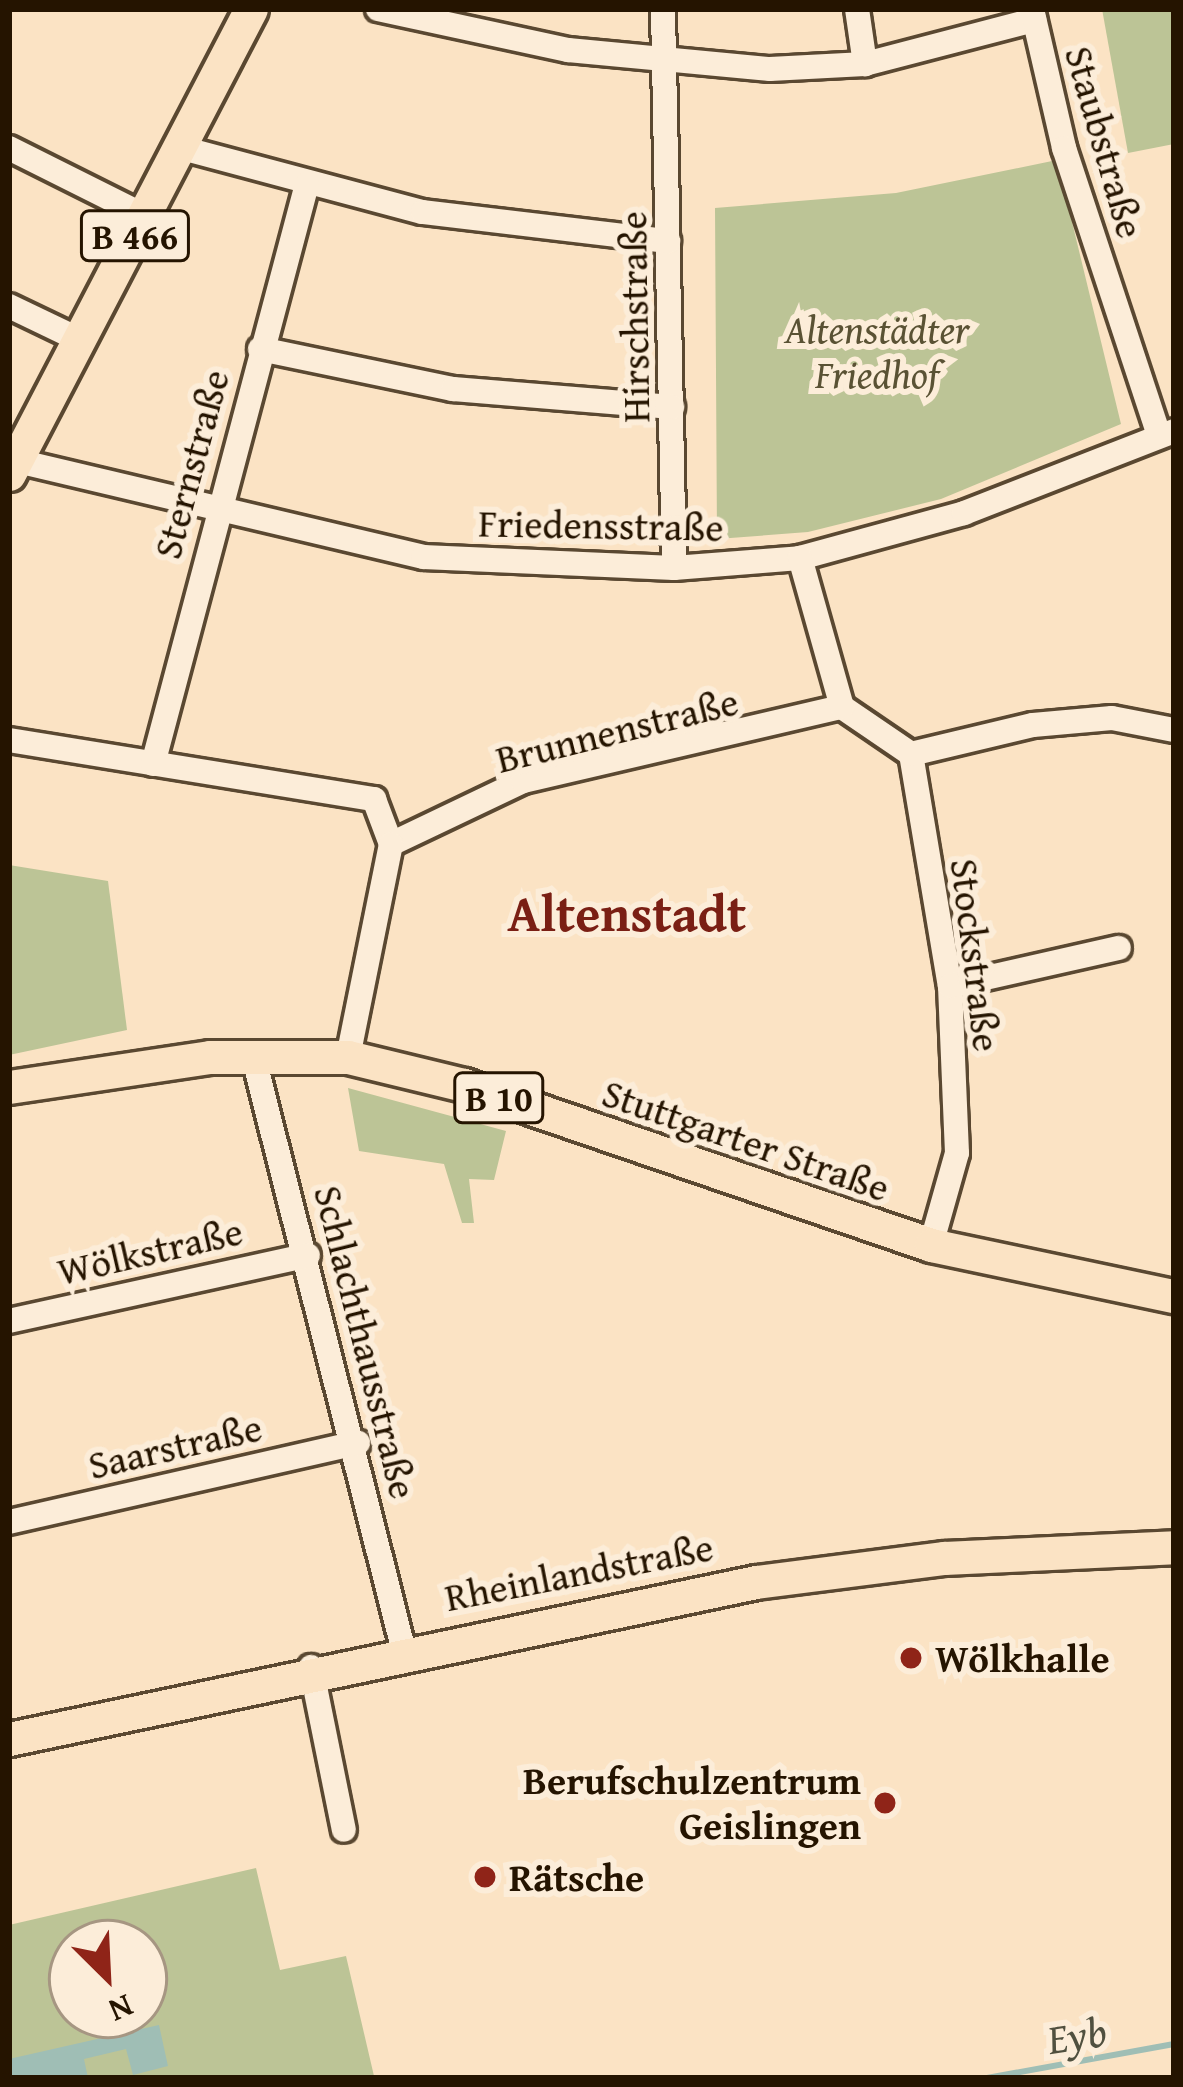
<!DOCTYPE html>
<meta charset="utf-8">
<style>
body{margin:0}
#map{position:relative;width:1183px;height:2087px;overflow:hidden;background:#fbe3c4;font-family:"Gentium Book Plus",serif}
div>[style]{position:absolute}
.green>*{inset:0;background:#bcc496}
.water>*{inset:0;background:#9fbeb5}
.stream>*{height:6px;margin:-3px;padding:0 3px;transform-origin:3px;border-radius:3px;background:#9fbeb5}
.roads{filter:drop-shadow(3px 0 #5a4831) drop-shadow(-3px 0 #5a4831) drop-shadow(0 3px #5a4831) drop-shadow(0 -3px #5a4831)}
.minor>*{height:24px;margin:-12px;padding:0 12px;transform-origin:12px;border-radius:12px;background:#fcedd9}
.major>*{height:33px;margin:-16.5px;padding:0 16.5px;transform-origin:16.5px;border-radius:16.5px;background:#fbe3c4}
.dots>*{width:33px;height:33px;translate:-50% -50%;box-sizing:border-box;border:6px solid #fcedd9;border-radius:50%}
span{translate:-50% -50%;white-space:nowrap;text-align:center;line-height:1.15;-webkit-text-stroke:12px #fcedd9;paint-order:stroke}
.shield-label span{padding:3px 9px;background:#fcedd9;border:3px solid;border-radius:9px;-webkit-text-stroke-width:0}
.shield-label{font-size:36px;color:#251400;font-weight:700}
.street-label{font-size:39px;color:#251400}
.park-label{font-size:39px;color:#5a5234;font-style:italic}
.poi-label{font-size:39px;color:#251400;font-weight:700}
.left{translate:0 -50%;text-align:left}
.right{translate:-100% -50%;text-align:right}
.water-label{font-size:42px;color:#50503f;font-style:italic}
.district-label{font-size:51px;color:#7a1f14;font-weight:700}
.frame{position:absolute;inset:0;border:12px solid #251400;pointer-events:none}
.north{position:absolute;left:48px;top:1919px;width:120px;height:120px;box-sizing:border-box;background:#fcedd9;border:3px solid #a69682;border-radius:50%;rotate:156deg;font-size:33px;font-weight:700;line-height:48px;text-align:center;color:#251400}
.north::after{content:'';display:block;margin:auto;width:42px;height:54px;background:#8f2418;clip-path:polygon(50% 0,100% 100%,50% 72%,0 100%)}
</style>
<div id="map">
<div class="green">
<i style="clip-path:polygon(1102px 9px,1174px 9px,1174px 144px,1128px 153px)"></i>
<i style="clip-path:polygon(1057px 160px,1121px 424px,941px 499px,808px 532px,717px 539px,715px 208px,896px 193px)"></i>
<i style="clip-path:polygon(9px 865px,108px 881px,127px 1030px,9px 1055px)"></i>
<i style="clip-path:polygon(348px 1088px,506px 1131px,494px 1180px,469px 1179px,474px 1223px,462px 1223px,444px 1164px,359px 1151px)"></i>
<i style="clip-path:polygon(evenodd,256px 1868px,280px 1970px,346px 1956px,374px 2076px,385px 2078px,9px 2078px,9px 1925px,256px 1868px,72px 1943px,144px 1943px,144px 2015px,72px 2015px,72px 1943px)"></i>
</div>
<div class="water">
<i style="clip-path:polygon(159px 2025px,168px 2066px,133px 2075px,126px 2049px,84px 2059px,88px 2078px,9px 2078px,9px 2059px)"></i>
</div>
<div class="stream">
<i style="left:987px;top:2078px;width:190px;rotate:-10.3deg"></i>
</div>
<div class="roads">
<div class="minor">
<i style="left:378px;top:9px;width:194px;rotate:12.2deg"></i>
<i style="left:568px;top:50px;width:203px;rotate:5.4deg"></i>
<i style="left:770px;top:69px;width:95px;rotate:-3deg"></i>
<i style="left:865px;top:64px;width:175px;rotate:-14.6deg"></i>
<i style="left:663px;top:9px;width:559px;rotate:88.87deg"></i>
<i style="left:857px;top:9px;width:56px;rotate:81.7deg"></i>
<i style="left:1032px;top:9px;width:143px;rotate:77deg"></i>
<i style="left:1064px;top:148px;width:297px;rotate:71.7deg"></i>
<i style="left:178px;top:147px;width:253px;rotate:14.9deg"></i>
<i style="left:423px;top:212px;width:247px;rotate:6.8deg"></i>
<i style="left:9px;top:148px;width:152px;rotate:26.6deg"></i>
<i style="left:9px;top:306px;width:79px;rotate:25.6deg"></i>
<i style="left:260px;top:349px;width:197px;rotate:11.7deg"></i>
<i style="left:453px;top:389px;width:220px;rotate:4.7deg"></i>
<i style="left:9px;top:459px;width:425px;rotate:13.3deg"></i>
<i style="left:423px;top:557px;width:251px;rotate:2.5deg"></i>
<i style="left:674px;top:568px;width:126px;rotate:-4.5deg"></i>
<i style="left:800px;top:558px;width:170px;rotate:-15.3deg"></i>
<i style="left:964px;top:513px;width:225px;rotate:-21.3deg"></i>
<i style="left:842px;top:707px;width:83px;rotate:34.3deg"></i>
<i style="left:911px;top:754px;width:235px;rotate:80.5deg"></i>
<i style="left:950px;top:986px;width:167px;rotate:87.6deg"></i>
<i style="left:957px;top:1153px;width:96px;rotate:105.8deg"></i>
<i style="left:9px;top:740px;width:370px;rotate:9.2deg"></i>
<i style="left:374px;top:799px;width:48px;rotate:69.3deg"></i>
<i style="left:391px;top:844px;width:146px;rotate:-25.5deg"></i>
<i style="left:523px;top:781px;width:327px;rotate:-13.1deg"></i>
<i style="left:842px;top:707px;width:155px;rotate:-105.7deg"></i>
<i style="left:911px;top:754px;width:125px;rotate:-13.4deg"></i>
<i style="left:1033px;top:725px;width:79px;rotate:-5.1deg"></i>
<i style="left:1112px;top:718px;width:63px;rotate:11deg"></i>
<i style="left:153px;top:764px;width:600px;rotate:-75.13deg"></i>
<i style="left:950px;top:986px;width:173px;rotate:-12.7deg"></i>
<i style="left:253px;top:1055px;width:612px;rotate:75.8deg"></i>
<i style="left:348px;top:1057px;width:217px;rotate:-78.6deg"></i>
<i style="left:9px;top:1321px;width:306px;rotate:-12.4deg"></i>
<i style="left:9px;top:1522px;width:358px;rotate:-12.8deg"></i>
<i style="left:311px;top:1667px;width:166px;rotate:78.6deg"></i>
</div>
<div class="major">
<i style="left:9px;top:474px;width:524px;rotate:-62.51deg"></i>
<i style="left:9px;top:1087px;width:203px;rotate:-8.5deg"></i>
<i style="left:210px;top:1057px;width:138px"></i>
<i style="left:348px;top:1057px;width:119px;rotate:13.6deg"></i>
<i style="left:464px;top:1085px;width:494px;rotate:18.9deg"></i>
<i style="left:931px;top:1245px;width:248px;rotate:11.9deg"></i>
<i style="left:9px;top:1739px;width:763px;rotate:-11.87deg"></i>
<i style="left:756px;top:1582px;width:190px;rotate:-7.3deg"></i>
<i style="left:944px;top:1558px;width:230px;rotate:-2.7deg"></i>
</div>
</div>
<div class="dots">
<i style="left:911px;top:1658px;background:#8f2418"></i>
<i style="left:885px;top:1803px;background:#8f2418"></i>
<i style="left:485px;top:1877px;background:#8f2418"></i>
</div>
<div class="shield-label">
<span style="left:135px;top:236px">B 466</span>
<span style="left:499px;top:1098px">B 10</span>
</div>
<div class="street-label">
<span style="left:1105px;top:142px;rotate:74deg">Staubstraße</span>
<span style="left:634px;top:317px;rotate:-91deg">Hirschstraße</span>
<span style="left:191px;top:464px;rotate:-75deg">Sternstraße</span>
<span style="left:601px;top:525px;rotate:1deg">Friedensstraße</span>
<span style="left:617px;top:730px;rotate:-14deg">Brunnenstraße</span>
<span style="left:976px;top:955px;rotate:83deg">Stockstraße</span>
<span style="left:746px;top:1140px;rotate:19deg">Stuttgarter Straße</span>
<span style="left:150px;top:1251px;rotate:-13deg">Wölkstraße</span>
<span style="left:366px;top:1342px;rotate:76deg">Schlachthausstraße</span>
<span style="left:175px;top:1446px;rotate:-13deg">Saarstraße</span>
<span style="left:579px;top:1572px;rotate:-11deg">Rheinlandstraße</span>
</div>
<div class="park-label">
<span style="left:877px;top:352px">Altenstädter<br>Friedhof</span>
</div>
<div class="poi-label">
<span class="left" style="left:935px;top:1658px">Wölkhalle</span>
<span class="right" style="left:861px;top:1803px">Berufschulzentrum<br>Geislingen</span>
<span class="left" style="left:509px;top:1877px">Rätsche</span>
</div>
<div class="water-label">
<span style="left:1077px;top:2035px;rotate:-9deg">Eyb</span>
</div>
<div class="district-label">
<span style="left:627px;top:913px">Altenstadt</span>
</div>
<div class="frame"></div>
<div class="north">N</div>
</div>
